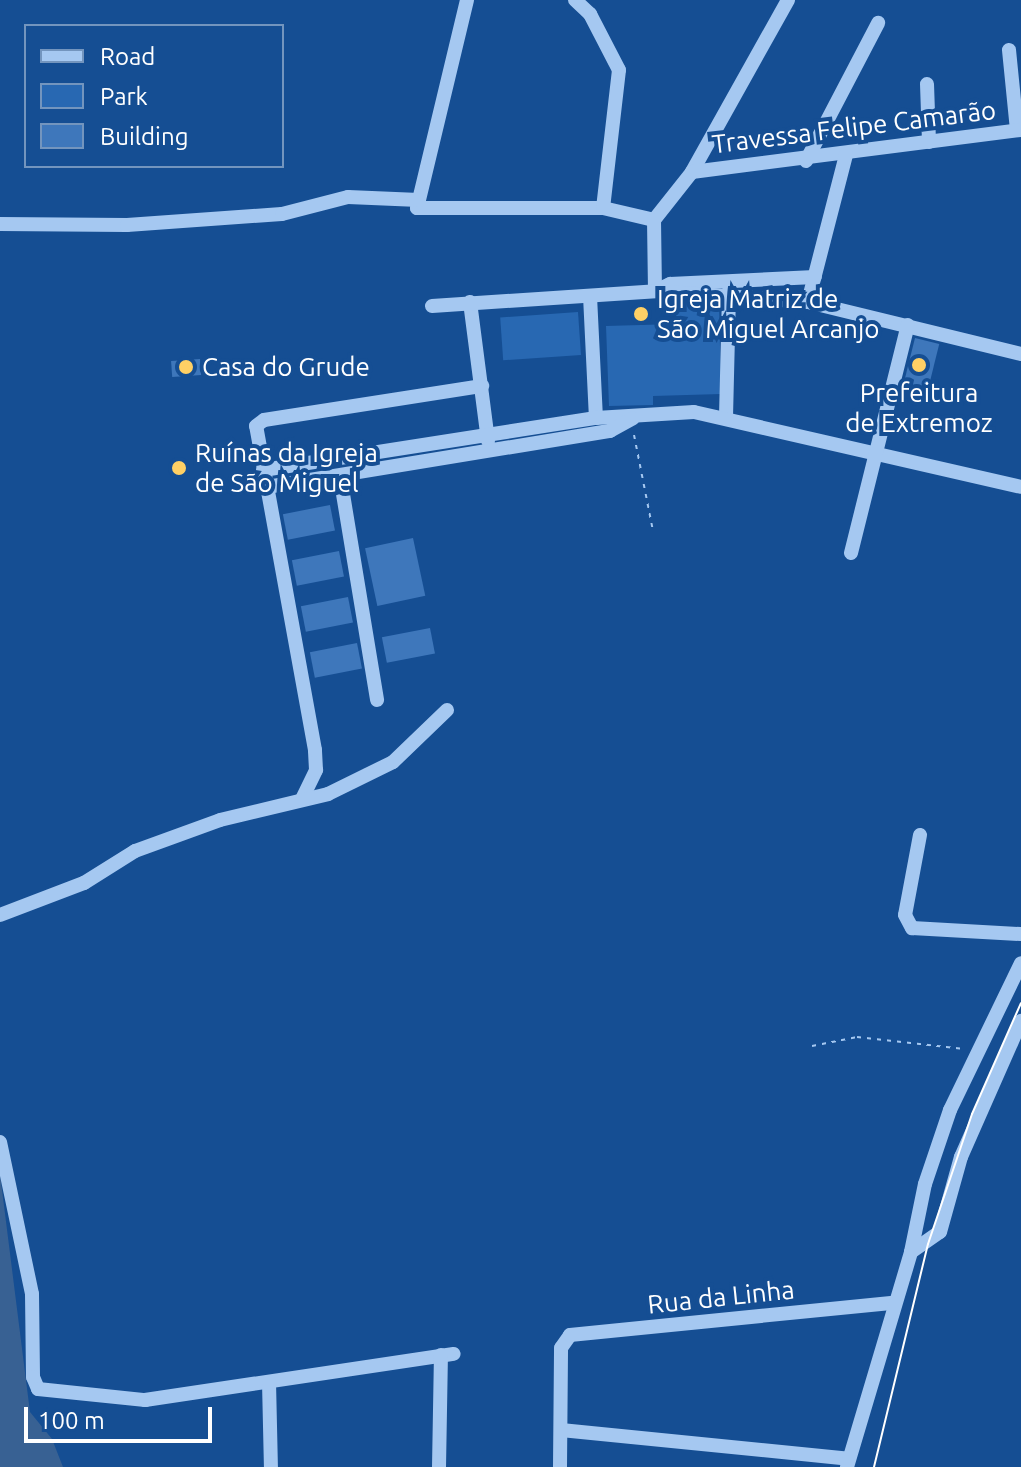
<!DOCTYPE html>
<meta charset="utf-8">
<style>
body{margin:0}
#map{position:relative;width:1021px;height:1467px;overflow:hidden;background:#154e93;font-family:Ubuntu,sans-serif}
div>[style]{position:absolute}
.green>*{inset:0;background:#2868b2;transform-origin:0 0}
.water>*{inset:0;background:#386193}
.building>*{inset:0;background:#3e77bb;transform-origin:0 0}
.path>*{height:2px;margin-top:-1px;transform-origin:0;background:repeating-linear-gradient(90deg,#a5c8f1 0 4px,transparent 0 10px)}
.minor>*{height:14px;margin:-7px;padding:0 7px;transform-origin:7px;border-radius:7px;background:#a5c8f1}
.tram>*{height:2px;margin:-1px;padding:0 1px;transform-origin:1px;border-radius:1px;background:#fff}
.dots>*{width:22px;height:22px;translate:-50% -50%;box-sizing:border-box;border:4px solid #154e93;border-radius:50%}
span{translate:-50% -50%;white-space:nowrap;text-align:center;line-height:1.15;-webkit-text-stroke:8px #154e93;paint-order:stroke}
.street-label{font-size:26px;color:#fff}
.poi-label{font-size:26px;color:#fff}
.left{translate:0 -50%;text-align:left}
.legend{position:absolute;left:24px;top:24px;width:260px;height:144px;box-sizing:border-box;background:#154e93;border:2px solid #7395be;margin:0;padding:10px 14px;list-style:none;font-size:24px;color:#fff}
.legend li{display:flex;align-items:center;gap:16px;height:40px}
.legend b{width:40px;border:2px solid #7395be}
.scale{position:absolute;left:24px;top:1407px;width:188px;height:36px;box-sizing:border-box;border:4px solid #fff;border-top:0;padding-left:10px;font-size:24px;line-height:28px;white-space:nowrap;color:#fff;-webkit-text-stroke:6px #154e93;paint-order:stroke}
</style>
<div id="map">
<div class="green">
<i style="clip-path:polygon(719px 301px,721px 394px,653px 396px,653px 405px,609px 406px,606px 326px,676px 324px,676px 302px)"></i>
<i style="left:578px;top:312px;width:43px;height:78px;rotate:86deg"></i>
</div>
<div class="water">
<i style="clip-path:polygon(0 1174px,30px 1412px,52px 1439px,63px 1467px,0 1467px)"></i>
</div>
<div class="building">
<i style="left:915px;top:338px;width:25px;height:54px;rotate:14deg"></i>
<i style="left:200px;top:359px;width:16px;height:29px;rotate:86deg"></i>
<i style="left:330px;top:505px;width:26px;height:48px;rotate:79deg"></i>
<i style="left:413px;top:538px;width:59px;height:49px;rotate:78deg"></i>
<i style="left:339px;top:551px;width:26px;height:48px;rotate:79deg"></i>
<i style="left:348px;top:597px;width:26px;height:48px;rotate:79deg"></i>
<i style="left:430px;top:628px;width:26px;height:49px;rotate:79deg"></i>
<i style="left:357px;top:643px;width:26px;height:48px;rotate:79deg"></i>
</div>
<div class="path">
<i style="left:634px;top:435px;width:98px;rotate:78.8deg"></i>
<i style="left:812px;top:1046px;width:46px;rotate:-11.3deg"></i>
<i style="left:857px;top:1037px;width:108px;rotate:6.4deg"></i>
</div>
<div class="minor">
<i style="left:467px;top:0;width:214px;rotate:103.5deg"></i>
<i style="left:417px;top:208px;width:186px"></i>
<i style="left:603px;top:208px;width:52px;rotate:13.2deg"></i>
<i style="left:575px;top:0;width:21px;rotate:43deg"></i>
<i style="left:590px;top:14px;width:63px;rotate:62.6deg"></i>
<i style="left:619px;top:70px;width:139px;rotate:96.6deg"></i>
<i style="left:788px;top:0;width:197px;rotate:119.2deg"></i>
<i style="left:692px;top:172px;width:61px;rotate:128.4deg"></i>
<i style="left:654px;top:220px;width:71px;rotate:89.2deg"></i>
<i style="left:655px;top:291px;width:17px;rotate:-25deg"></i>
<i style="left:670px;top:284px;width:145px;rotate:-2.8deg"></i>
<i style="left:1009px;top:50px;width:80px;rotate:84.3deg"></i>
<i style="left:927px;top:84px;width:58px;rotate:88deg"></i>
<i style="left:806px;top:161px;width:156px;rotate:-62.4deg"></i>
<i style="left:692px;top:172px;width:332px;rotate:-7.3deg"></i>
<i style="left:0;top:224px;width:127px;rotate:0.5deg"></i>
<i style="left:127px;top:225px;width:155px;rotate:-4.1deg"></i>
<i style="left:282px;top:214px;width:68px;rotate:-14.4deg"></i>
<i style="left:348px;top:197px;width:71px;rotate:2.4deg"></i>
<i style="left:590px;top:296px;width:122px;rotate:87.2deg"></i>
<i style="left:470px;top:302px;width:140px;rotate:82.6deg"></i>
<i style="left:808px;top:302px;width:152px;rotate:-75.5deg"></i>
<i style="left:432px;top:306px;width:224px;rotate:-3.8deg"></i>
<i style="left:655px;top:291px;width:153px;rotate:4.1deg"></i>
<i style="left:808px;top:302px;width:219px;rotate:13.7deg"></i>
<i style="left:726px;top:417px;width:127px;rotate:-88.6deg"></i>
<i style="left:263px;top:470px;width:337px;rotate:-8.9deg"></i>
<i style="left:596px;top:418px;width:98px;rotate:-3.5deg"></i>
<i style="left:694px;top:412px;width:335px;rotate:12.9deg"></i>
<i style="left:340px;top:476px;width:227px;rotate:80.6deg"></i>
<i style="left:267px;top:487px;width:348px;rotate:-9.3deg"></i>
<i style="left:610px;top:431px;width:26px;rotate:-29deg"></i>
<i style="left:851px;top:553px;width:235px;rotate:-76deg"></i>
<i style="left:303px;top:797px;width:30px;rotate:-64deg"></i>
<i style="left:316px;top:770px;width:20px;rotate:-93deg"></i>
<i style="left:315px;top:750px;width:329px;rotate:-100.3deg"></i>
<i style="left:256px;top:426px;width:10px;rotate:-37deg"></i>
<i style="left:264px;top:420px;width:221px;rotate:-8.9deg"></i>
<i style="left:920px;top:835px;width:81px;rotate:100.6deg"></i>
<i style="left:905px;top:915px;width:15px;rotate:62deg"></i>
<i style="left:912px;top:928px;width:109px;rotate:3.2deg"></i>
<i style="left:0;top:915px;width:90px;rotate:-20.9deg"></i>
<i style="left:84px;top:883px;width:60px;rotate:-32.1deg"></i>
<i style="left:135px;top:851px;width:90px;rotate:-20deg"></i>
<i style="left:220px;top:820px;width:111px;rotate:-13.5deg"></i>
<i style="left:328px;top:794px;width:72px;rotate:-26.2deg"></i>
<i style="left:393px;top:762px;width:75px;rotate:-43.9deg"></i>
<i style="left:0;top:1142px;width:155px;rotate:78.1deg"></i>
<i style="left:32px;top:1294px;width:83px;rotate:89.3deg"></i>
<i style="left:33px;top:1377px;width:13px;rotate:67deg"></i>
<i style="left:38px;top:1389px;width:108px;rotate:5.9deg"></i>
<i style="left:145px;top:1400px;width:312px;rotate:-8.5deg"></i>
<i style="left:911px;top:1252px;width:69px;rotate:-78.4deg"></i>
<i style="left:925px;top:1184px;width:78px;rotate:-71.3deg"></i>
<i style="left:950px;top:1110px;width:163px;rotate:-64.2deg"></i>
<i style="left:269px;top:1382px;width:85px;rotate:88.7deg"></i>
<i style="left:561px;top:1430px;width:289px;rotate:5.7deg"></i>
<i style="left:439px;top:1467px;width:112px;rotate:-89deg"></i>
<i style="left:560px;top:1467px;width:119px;rotate:-89.5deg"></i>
<i style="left:561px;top:1348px;width:16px;rotate:-55deg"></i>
<i style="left:570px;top:1335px;width:325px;rotate:-5.7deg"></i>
<i style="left:847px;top:1467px;width:224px;rotate:-73.4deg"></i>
<i style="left:911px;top:1252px;width:35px;rotate:-35deg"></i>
<i style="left:940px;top:1232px;width:78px;rotate:-74.4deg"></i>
<i style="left:961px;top:1157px;width:149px;rotate:-66.2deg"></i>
</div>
<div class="tram">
<i style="left:874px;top:1467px;width:229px;rotate:-76.4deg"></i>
<i style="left:928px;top:1244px;width:137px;rotate:-71.3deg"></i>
<i style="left:972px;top:1114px;width:121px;rotate:-66.2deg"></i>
</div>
<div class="dots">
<i style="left:641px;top:314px;background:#ffd065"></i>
<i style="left:919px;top:365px;background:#ffd065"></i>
<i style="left:186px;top:367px;background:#ffd065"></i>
<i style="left:179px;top:468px;background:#ffd065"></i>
</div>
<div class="street-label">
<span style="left:854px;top:127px;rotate:-7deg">Travessa Felipe Camarão</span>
<span style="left:721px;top:1297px;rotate:-6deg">Rua da Linha</span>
</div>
<div class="poi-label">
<span class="left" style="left:657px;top:314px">Igreja Matriz de<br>São Miguel Arcanjo</span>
<span class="left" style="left:202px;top:367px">Casa do Grude</span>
<span style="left:919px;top:408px">Prefeitura<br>de Extremoz</span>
<span class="left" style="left:195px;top:468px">Ruínas da Igreja<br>de São Miguel</span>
</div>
<ul class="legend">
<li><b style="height:10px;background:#a5c8f1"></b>Road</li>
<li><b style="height:22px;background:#2868b2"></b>Park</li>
<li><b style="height:22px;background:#3e77bb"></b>Building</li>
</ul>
<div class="scale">100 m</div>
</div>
